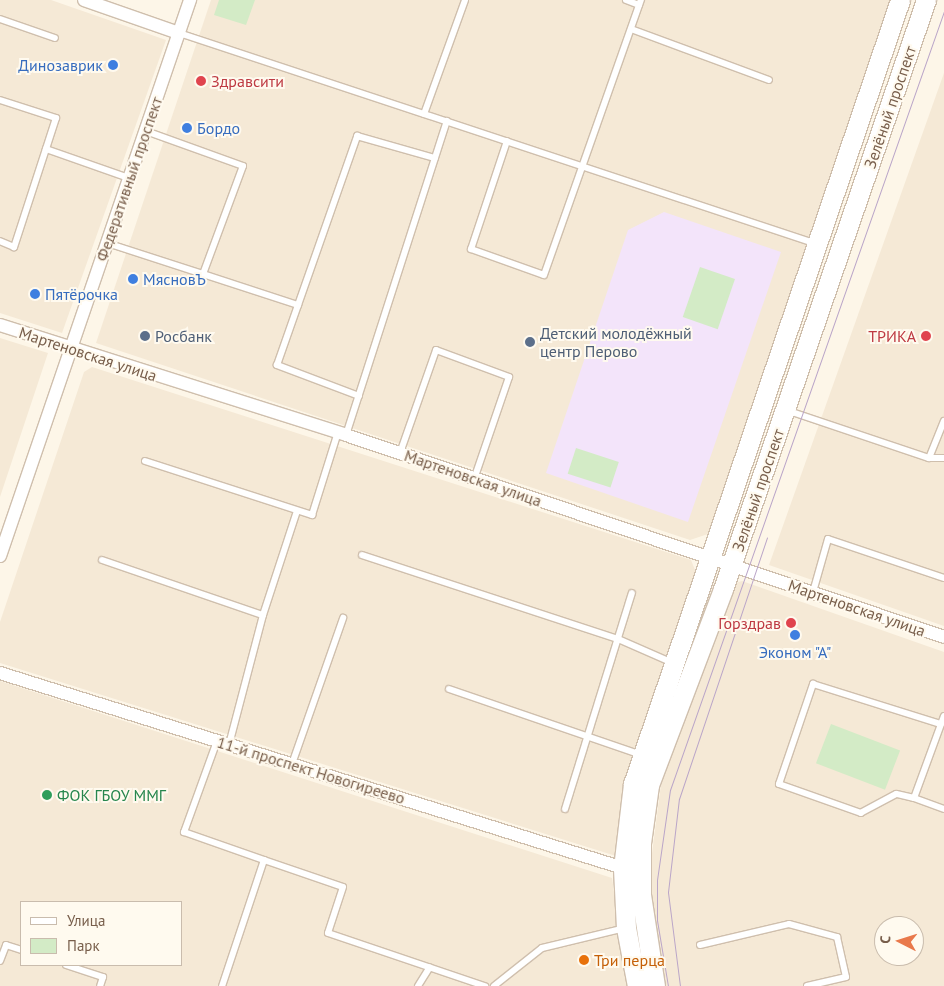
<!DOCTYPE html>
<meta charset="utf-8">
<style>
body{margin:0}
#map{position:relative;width:944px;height:986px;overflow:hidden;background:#fdf6e8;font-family:"PT Sans",sans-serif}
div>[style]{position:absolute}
.residential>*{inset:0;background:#f5e9d6}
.education>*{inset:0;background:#f3e4fa}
.green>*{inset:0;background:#d3ebc6;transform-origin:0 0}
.roads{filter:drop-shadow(1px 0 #cfbfad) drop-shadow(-1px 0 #cfbfad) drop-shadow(0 1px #cfbfad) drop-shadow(0 -1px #cfbfad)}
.lane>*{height:6px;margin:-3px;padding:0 3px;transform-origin:3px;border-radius:3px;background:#fff}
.street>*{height:12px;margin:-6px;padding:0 6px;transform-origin:6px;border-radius:6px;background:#fff}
.secondary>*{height:19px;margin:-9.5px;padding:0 9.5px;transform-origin:9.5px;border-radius:9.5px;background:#fff}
.tram>*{height:1px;margin:-0.5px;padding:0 0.5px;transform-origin:0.5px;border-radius:0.5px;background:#baa5c8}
.dots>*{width:14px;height:14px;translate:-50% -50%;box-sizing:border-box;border:2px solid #fffaef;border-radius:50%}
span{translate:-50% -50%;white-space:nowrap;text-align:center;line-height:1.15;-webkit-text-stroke:4px #fffaef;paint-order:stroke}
.shop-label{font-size:16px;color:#366cbe}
.right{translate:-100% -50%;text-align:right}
.left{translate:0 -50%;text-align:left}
.health-label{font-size:16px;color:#be3a42}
.street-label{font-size:16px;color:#785e4b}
.service-label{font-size:16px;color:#4e5e75}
.leisure-label{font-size:16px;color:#27864d}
.food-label{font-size:16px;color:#c56008}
.legend{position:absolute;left:20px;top:901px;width:162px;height:65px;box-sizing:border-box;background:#fffaef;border:1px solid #c9bcad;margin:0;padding:6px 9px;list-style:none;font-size:15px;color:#785e4b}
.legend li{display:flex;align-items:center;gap:10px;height:25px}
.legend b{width:25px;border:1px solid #c9bcad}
.north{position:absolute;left:874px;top:916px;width:50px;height:50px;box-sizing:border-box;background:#fffaef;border:1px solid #c9bcad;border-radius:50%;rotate:275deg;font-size:14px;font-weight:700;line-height:20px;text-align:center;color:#785e4b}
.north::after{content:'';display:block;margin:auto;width:18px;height:22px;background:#e9794b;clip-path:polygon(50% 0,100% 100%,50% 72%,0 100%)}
</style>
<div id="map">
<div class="residential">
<i style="clip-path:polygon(0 0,51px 0,166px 40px,62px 333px,0 313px)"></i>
<i style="clip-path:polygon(211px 0,891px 0,708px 534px,690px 540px,96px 343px)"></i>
<i style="clip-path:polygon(944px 73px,944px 626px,769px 565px)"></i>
<i style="clip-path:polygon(0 338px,48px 353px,0 497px)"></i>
<i style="clip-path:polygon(92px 367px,691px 560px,697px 575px,626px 775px,616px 856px,0 663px,0 622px,84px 372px)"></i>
<i style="clip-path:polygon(evenodd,742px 581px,944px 652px,944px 986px,663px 986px,648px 884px,663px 769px,732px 584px,742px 581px,884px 926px,914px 926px,914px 956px,884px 956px,884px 926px)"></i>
<i style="clip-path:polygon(evenodd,0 681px,612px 878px,628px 986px,0 986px,0 681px,21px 902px,181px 902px,181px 965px,21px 965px,21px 902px)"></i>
</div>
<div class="education">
<i style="clip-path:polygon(664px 212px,781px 252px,688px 522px,546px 473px,628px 230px)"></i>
</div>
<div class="green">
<i style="clip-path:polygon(219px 0,255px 0,246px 25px,214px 15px)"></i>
<i style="left:700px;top:267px;width:37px;height:53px;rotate:19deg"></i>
<i style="left:576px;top:448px;width:45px;height:27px;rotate:18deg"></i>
<i style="left:831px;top:724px;width:74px;height:42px;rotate:21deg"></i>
</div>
<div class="roads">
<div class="lane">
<i style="left:626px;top:0;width:14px;rotate:21deg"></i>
<i style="left:0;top:19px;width:58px;rotate:19.1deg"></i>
<i style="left:631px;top:29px;width:147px;rotate:20.3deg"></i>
<i style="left:179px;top:33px;width:669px;rotate:18.3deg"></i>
<i style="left:0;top:100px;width:59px;rotate:17.8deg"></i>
<i style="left:56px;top:118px;width:136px;rotate:108deg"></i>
<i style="left:14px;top:247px;width:15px;rotate:-157deg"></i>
<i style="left:424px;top:114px;width:121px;rotate:-70.2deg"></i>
<i style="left:507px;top:141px;width:114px;rotate:108.4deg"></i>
<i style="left:471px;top:249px;width:77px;rotate:19.6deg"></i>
<i style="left:544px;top:275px;width:292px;rotate:-70.6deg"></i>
<i style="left:46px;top:149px;width:88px;rotate:19.3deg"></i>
<i style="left:107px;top:243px;width:101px;rotate:17.9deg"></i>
<i style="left:203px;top:274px;width:115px;rotate:-69.7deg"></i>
<i style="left:243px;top:166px;width:103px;rotate:-160.2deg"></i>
<i style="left:203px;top:274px;width:100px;rotate:18.1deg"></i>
<i style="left:359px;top:396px;width:88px;rotate:-159.3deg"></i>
<i style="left:277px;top:365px;width:243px;rotate:-70.7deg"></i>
<i style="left:357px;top:136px;width:81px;rotate:15.8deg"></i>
<i style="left:786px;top:410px;width:151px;rotate:18.6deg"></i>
<i style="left:929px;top:458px;width:15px"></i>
<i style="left:346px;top:435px;width:330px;rotate:-72.2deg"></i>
<i style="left:400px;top:453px;width:109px;rotate:-70.7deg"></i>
<i style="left:436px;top:350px;width:78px;rotate:20.3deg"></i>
<i style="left:509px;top:377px;width:108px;rotate:108.9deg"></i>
<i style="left:929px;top:458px;width:40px;rotate:-68deg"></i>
<i style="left:145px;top:461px;width:176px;rotate:17.9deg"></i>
<i style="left:312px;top:515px;width:87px;rotate:-72.6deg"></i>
<i style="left:362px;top:555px;width:269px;rotate:18.2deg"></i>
<i style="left:618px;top:639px;width:60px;rotate:23.6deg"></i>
<i style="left:102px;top:560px;width:170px;rotate:18.9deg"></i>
<i style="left:263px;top:615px;width:134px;rotate:104.7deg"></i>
<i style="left:813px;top:592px;width:55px;rotate:-74.2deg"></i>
<i style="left:828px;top:539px;width:122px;rotate:18.6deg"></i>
<i style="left:263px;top:615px;width:109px;rotate:-71.9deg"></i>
<i style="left:449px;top:689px;width:204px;rotate:18.9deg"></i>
<i style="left:944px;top:716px;width:87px;rotate:110.1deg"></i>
<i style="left:914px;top:798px;width:32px;rotate:20deg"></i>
<i style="left:217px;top:741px;width:97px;rotate:109.9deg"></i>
<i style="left:184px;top:832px;width:85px;rotate:19.3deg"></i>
<i style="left:264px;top:860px;width:133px;rotate:108.4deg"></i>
<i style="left:292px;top:764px;width:155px;rotate:-70.7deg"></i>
<i style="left:914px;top:798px;width:18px;rotate:-167deg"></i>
<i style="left:896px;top:794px;width:40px;rotate:152deg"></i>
<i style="left:861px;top:813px;width:87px;rotate:-160.5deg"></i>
<i style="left:779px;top:784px;width:106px;rotate:-71.2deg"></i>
<i style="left:813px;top:684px;width:134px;rotate:17.4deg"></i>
<i style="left:565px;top:809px;width:226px;rotate:-72.8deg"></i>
<i style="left:264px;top:860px;width:83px;rotate:18.9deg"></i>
<i style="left:343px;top:887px;width:48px;rotate:108.1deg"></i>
<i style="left:328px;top:933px;width:166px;rotate:18.7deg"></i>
<i style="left:700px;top:945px;width:91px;rotate:-13.3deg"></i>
<i style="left:789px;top:924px;width:50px;rotate:15.2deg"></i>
<i style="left:837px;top:937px;width:41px;rotate:77.3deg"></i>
<i style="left:846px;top:977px;width:40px;rotate:167deg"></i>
<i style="left:0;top:961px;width:17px;rotate:-69deg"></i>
<i style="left:6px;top:945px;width:16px;rotate:18deg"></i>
<i style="left:66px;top:965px;width:39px;rotate:18deg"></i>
<i style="left:103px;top:977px;width:9px;rotate:108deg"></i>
<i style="left:418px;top:986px;width:22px;rotate:-58deg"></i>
<i style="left:494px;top:986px;width:61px;rotate:-38.4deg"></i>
<i style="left:542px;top:948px;width:85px;rotate:-13.5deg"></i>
</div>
<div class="street">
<i style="left:84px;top:0;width:101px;rotate:19.2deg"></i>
<i style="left:0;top:325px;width:363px;rotate:17.6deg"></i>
<i style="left:346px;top:435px;width:631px;rotate:18.66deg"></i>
<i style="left:0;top:556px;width:588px;rotate:-71.13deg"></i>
<i style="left:0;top:673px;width:653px;rotate:17.38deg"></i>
</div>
<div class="secondary">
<i style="left:637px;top:986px;width:59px;rotate:-100.7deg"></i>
<i style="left:626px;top:928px;width:60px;rotate:-92.9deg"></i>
<i style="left:623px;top:868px;width:85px;rotate:-83.2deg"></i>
<i style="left:633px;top:784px;width:828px;rotate:-71.19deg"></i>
<i style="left:655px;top:986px;width:93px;rotate:-98.7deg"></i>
<i style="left:641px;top:894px;width:51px;rotate:-90deg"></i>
<i style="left:641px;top:843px;width:59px;rotate:-82.1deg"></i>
<i style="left:649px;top:785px;width:210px;rotate:-69.3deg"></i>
<i style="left:723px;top:589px;width:623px;rotate:-70.98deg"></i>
</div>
</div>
<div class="tram">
<i style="left:668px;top:986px;width:67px;rotate:-99.5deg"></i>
<i style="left:657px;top:920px;width:40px;rotate:-90deg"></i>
<i style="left:657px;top:880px;width:91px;rotate:-81.8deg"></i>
<i style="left:670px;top:790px;width:826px;rotate:-70.62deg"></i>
<i style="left:680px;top:986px;width:95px;rotate:-97.3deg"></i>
<i style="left:668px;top:892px;width:94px;rotate:-83.3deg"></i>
<i style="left:679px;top:799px;width:276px;rotate:-71.4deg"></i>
</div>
<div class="dots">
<i style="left:113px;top:65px;background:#3f7fe0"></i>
<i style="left:201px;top:81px;background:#e0444e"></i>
<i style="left:187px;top:128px;background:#3f7fe0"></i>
<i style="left:133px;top:279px;background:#3f7fe0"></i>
<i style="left:35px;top:294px;background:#3f7fe0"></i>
<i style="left:145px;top:336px;background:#5c6f8a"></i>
<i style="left:926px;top:336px;background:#e0444e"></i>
<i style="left:530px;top:342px;background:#5c6f8a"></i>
<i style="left:791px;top:623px;background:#e0444e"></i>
<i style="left:795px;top:635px;background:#3f7fe0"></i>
<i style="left:47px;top:795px;background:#2e9e5b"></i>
<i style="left:584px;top:960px;background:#e8710a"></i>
</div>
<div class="shop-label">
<span class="right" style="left:103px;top:65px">Динозаврик</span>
<span class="left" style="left:197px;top:128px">Бордо</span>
<span class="left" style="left:143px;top:279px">МясновЪ</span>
<span class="left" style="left:45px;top:294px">Пятёрочка</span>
<span style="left:795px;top:652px">Эконом "А"</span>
</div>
<div class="health-label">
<span class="left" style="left:211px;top:81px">Здравсити</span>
<span class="right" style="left:916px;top:336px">ТРИКА</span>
<span class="right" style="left:781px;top:623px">Горздрав</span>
</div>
<div class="street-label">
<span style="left:890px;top:107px;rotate:-71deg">Зелёный проспект</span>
<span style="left:129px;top:179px;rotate:-71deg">Федеративный проспект</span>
<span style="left:88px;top:354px;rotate:18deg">Мартеновская улица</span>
<span style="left:473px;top:478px;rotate:19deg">Мартеновская улица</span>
<span style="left:758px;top:490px;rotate:-71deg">Зелёный проспект</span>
<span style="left:857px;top:608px;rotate:19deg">Мартеновская улица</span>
<span style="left:311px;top:770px;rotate:17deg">11-й проспект Новогиреево</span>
</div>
<div class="service-label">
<span class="left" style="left:540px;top:342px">Детский молодёжный<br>центр Перово</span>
<span class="left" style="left:155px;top:336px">Росбанк</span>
</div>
<div class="leisure-label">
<span class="left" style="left:57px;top:795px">ФОК ГБОУ ММГ</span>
</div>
<div class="food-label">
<span class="left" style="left:594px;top:960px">Три перца</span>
</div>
<ul class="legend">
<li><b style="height:6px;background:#fff"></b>Улица</li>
<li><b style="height:14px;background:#d3ebc6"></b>Парк</li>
</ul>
<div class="north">С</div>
</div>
